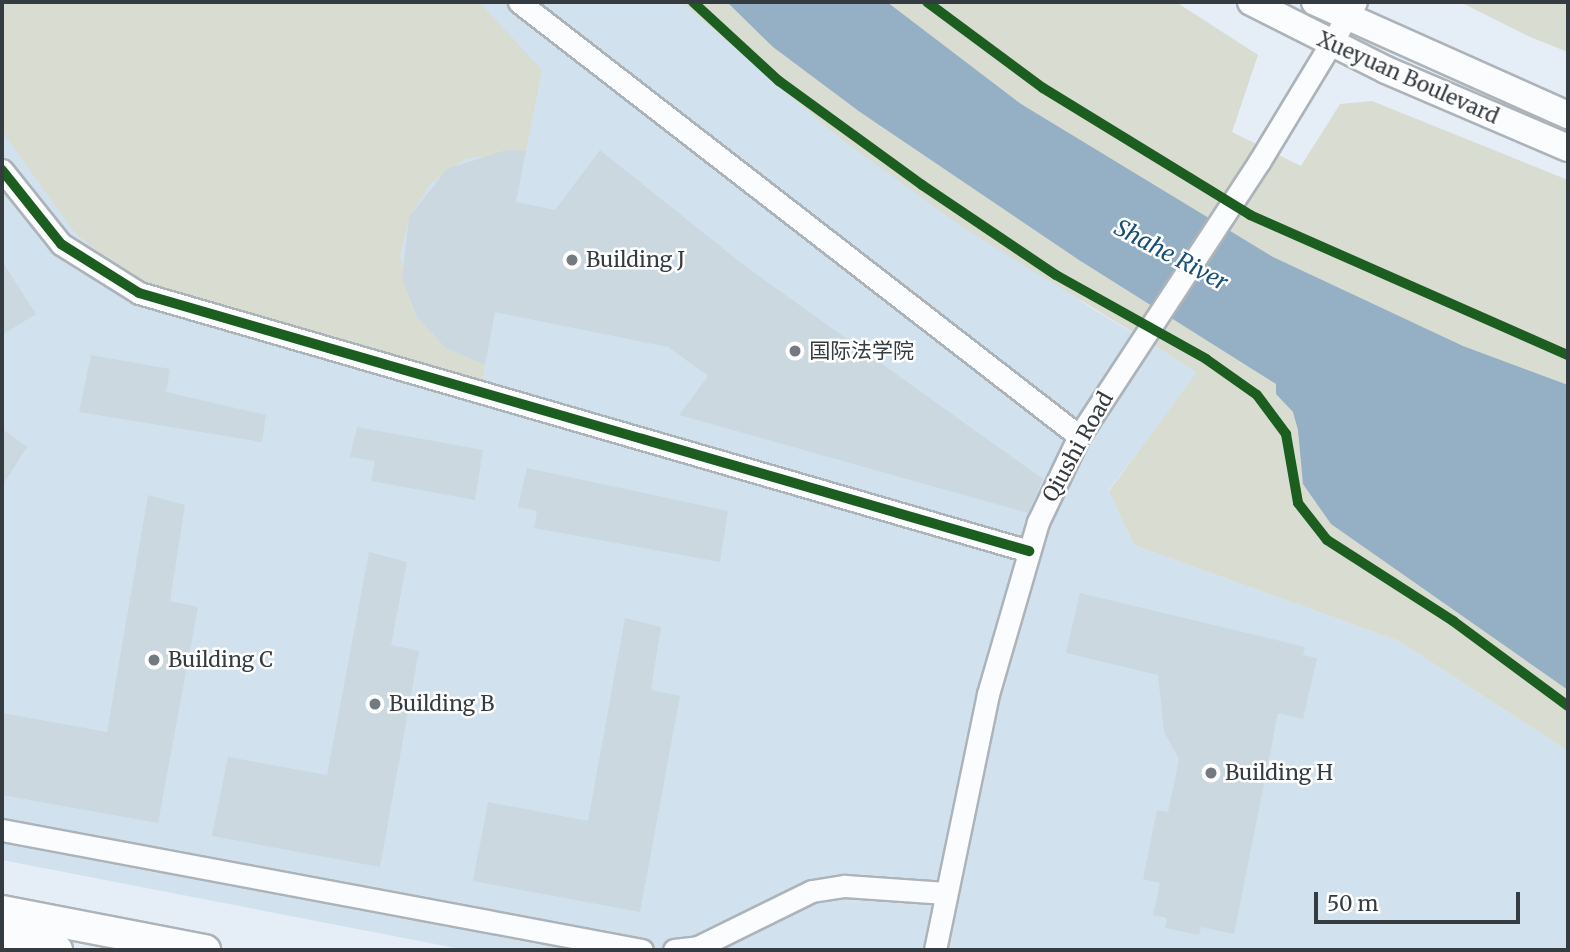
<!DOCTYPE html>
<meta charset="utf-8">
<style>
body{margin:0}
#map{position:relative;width:1570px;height:952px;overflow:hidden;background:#e5eef6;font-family:Merriweather,"Noto Sans SC",serif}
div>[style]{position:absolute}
.built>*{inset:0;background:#d1e1ee}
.green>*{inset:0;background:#d8dcd1}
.water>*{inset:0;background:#95afc4}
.building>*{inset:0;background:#ccd8e0}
.roads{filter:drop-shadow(2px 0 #acb3b9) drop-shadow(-2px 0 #acb3b9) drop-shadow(0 2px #acb3b9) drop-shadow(0 -2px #acb3b9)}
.minor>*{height:21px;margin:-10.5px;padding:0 10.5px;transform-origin:10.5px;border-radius:10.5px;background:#fbfcfe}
.tertiary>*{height:26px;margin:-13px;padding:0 13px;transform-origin:13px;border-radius:13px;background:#fbfcfe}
.secondary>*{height:30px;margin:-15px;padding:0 15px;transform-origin:15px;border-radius:15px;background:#fbfcfe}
.cycleway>*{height:10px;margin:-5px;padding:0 5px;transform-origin:5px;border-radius:5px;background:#1b5e20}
.dots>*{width:19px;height:19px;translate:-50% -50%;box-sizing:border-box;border:4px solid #fff;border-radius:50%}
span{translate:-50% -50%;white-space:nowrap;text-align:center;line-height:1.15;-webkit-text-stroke:5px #fff;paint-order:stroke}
.street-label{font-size:21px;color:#353c41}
.poi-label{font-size:21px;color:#353c41}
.left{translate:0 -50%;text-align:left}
.water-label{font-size:23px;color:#195076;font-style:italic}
.frame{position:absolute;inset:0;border:4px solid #353c41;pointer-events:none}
.scale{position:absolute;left:1314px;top:892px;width:206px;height:32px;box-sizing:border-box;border:4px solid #353c41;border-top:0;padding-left:9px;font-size:21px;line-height:24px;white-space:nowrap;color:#353c41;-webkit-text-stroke:5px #fff;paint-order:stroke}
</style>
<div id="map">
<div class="built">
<i style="clip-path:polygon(2px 2px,681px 2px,838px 137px,1093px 309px,1198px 372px,1109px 490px,1134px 545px,1399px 641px,1568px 751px,1568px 950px,466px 950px,2px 860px)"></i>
</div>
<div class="green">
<i style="clip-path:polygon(2px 2px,479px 2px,542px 70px,526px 151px,465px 159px,432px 182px,409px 217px,400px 257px,417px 317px,446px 348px,485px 365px,482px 380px,156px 287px,109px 260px,75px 233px,2px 131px)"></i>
<i style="clip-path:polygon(681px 2px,1176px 2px,1258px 55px,1232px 132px,1301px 166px,1340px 104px,1372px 101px,1568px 180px,1568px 751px,1399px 641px,1134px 545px,1109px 491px,1197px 372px,964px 228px,838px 137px)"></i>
<i style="clip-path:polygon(1460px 2px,1568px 2px,1568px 52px,1530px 37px)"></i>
</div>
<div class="water">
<i style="clip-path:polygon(727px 2px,887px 2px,1021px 104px,1273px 257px,1463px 346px,1568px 385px,1568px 690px,1331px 524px,1303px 484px,1298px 430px,1293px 412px,1276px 394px,1276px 384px,1079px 260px,860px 112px,773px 47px)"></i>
</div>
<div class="building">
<i style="clip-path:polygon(506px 150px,526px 151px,516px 202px,555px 210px,600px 150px,745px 266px,1043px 479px,1028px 513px,679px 415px,708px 376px,668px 347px,495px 312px,485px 365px,446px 348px,417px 317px,402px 278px,409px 217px,447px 169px)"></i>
<i style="clip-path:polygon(2px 261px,36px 314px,2px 335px)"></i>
<i style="clip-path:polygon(91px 355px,170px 369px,166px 392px,266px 415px,262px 442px,79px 412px)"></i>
<i style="clip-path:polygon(357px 427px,483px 450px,475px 500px,371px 481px,375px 461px,350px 457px)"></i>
<i style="clip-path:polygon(2px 429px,27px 447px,2px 486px)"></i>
<i style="clip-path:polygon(527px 468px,728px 511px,720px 562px,534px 528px,537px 511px,518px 507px)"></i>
<i style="clip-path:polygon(148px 495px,185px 505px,170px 601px,198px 607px,158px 823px,2px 795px,2px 713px,107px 732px)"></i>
<i style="clip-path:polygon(369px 552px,407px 562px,391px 645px,419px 651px,380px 867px,212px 836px,228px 757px,327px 775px)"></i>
<i style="clip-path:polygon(1080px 593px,1305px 647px,1303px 655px,1317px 658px,1303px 719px,1278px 713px,1234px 934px,1201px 927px,1199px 935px,1165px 928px,1167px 918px,1153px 915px,1160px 883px,1143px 879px,1157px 810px,1168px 812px,1179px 759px,1164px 732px,1158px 675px,1066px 653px)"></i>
<i style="clip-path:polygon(625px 618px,661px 627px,651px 690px,680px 696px,640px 912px,473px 881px,488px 802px,588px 821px)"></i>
</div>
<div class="roads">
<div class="minor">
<i style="left:519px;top:2px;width:708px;rotate:37.78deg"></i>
<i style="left:2px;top:170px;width:95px;rotate:51.4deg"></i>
<i style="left:61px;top:244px;width:92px;rotate:32.1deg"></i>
<i style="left:139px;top:293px;width:927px;rotate:16.17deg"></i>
<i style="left:2px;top:830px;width:651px;rotate:10.62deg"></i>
<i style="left:674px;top:950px;width:24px;rotate:-7deg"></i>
<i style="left:698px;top:947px;width:127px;rotate:-26.2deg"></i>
<i style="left:812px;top:891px;width:33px;rotate:-9deg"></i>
<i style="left:845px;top:886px;width:101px;rotate:4deg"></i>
<i style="left:935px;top:950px;width:261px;rotate:-78.3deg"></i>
<i style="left:988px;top:694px;width:179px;rotate:-73.8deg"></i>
<i style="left:1038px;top:522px;width:95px;rotate:-64.5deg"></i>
<i style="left:1079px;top:436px;width:328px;rotate:-56.7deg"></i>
<i style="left:1259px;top:162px;width:187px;rotate:-58.8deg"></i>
</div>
<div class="tertiary">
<i style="left:1251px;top:2px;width:151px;rotate:26.7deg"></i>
<i style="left:1386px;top:70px;width:198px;rotate:23.2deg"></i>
<i style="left:1315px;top:2px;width:277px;rotate:24.1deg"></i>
</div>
<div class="secondary">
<i style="left:2px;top:911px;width:207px;rotate:10.9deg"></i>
<i style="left:2px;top:940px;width:56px;rotate:10.3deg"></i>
</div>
</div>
<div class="cycleway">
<i style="left:693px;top:2px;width:117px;rotate:42.6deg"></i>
<i style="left:779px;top:81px;width:177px;rotate:36deg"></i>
<i style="left:922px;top:185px;width:161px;rotate:33.9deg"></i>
<i style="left:1056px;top:275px;width:172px;rotate:29.2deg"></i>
<i style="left:1206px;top:359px;width:62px;rotate:35.2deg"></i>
<i style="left:1257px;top:395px;width:49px;rotate:53.4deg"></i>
<i style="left:1286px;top:434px;width:70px;rotate:80.1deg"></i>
<i style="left:1298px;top:503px;width:47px;rotate:51.9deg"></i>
<i style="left:1327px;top:540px;width:150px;rotate:32.7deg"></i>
<i style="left:1453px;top:621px;width:143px;rotate:36.5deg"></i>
<i style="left:927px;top:2px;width:144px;rotate:36.6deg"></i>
<i style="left:1043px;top:88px;width:243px;rotate:31.5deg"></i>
<i style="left:1250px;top:215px;width:347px;rotate:23.8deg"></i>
<i style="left:2px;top:170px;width:95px;rotate:51.4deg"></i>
<i style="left:61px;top:244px;width:92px;rotate:32.1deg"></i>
<i style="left:139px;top:293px;width:927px;rotate:16.17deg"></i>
</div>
<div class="dots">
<i style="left:572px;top:260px;background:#737a80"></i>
<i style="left:795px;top:351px;background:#737a80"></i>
<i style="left:154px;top:660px;background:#737a80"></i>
<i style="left:375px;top:704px;background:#737a80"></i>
<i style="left:1211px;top:773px;background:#737a80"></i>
</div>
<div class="street-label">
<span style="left:1408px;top:78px;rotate:24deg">Xueyuan Boulevard</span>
<span style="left:1078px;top:447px;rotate:-61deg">Qiushi Road</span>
</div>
<div class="poi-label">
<span class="left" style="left:586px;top:260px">Building J</span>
<span class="left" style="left:809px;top:351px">国际法学院</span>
<span class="left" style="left:168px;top:660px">Building C</span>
<span class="left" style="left:389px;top:704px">Building B</span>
<span class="left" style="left:1225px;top:773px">Building H</span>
</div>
<div class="water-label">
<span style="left:1171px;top:255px;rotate:28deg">Shahe River</span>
</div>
<div class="frame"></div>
<div class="scale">50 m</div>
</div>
